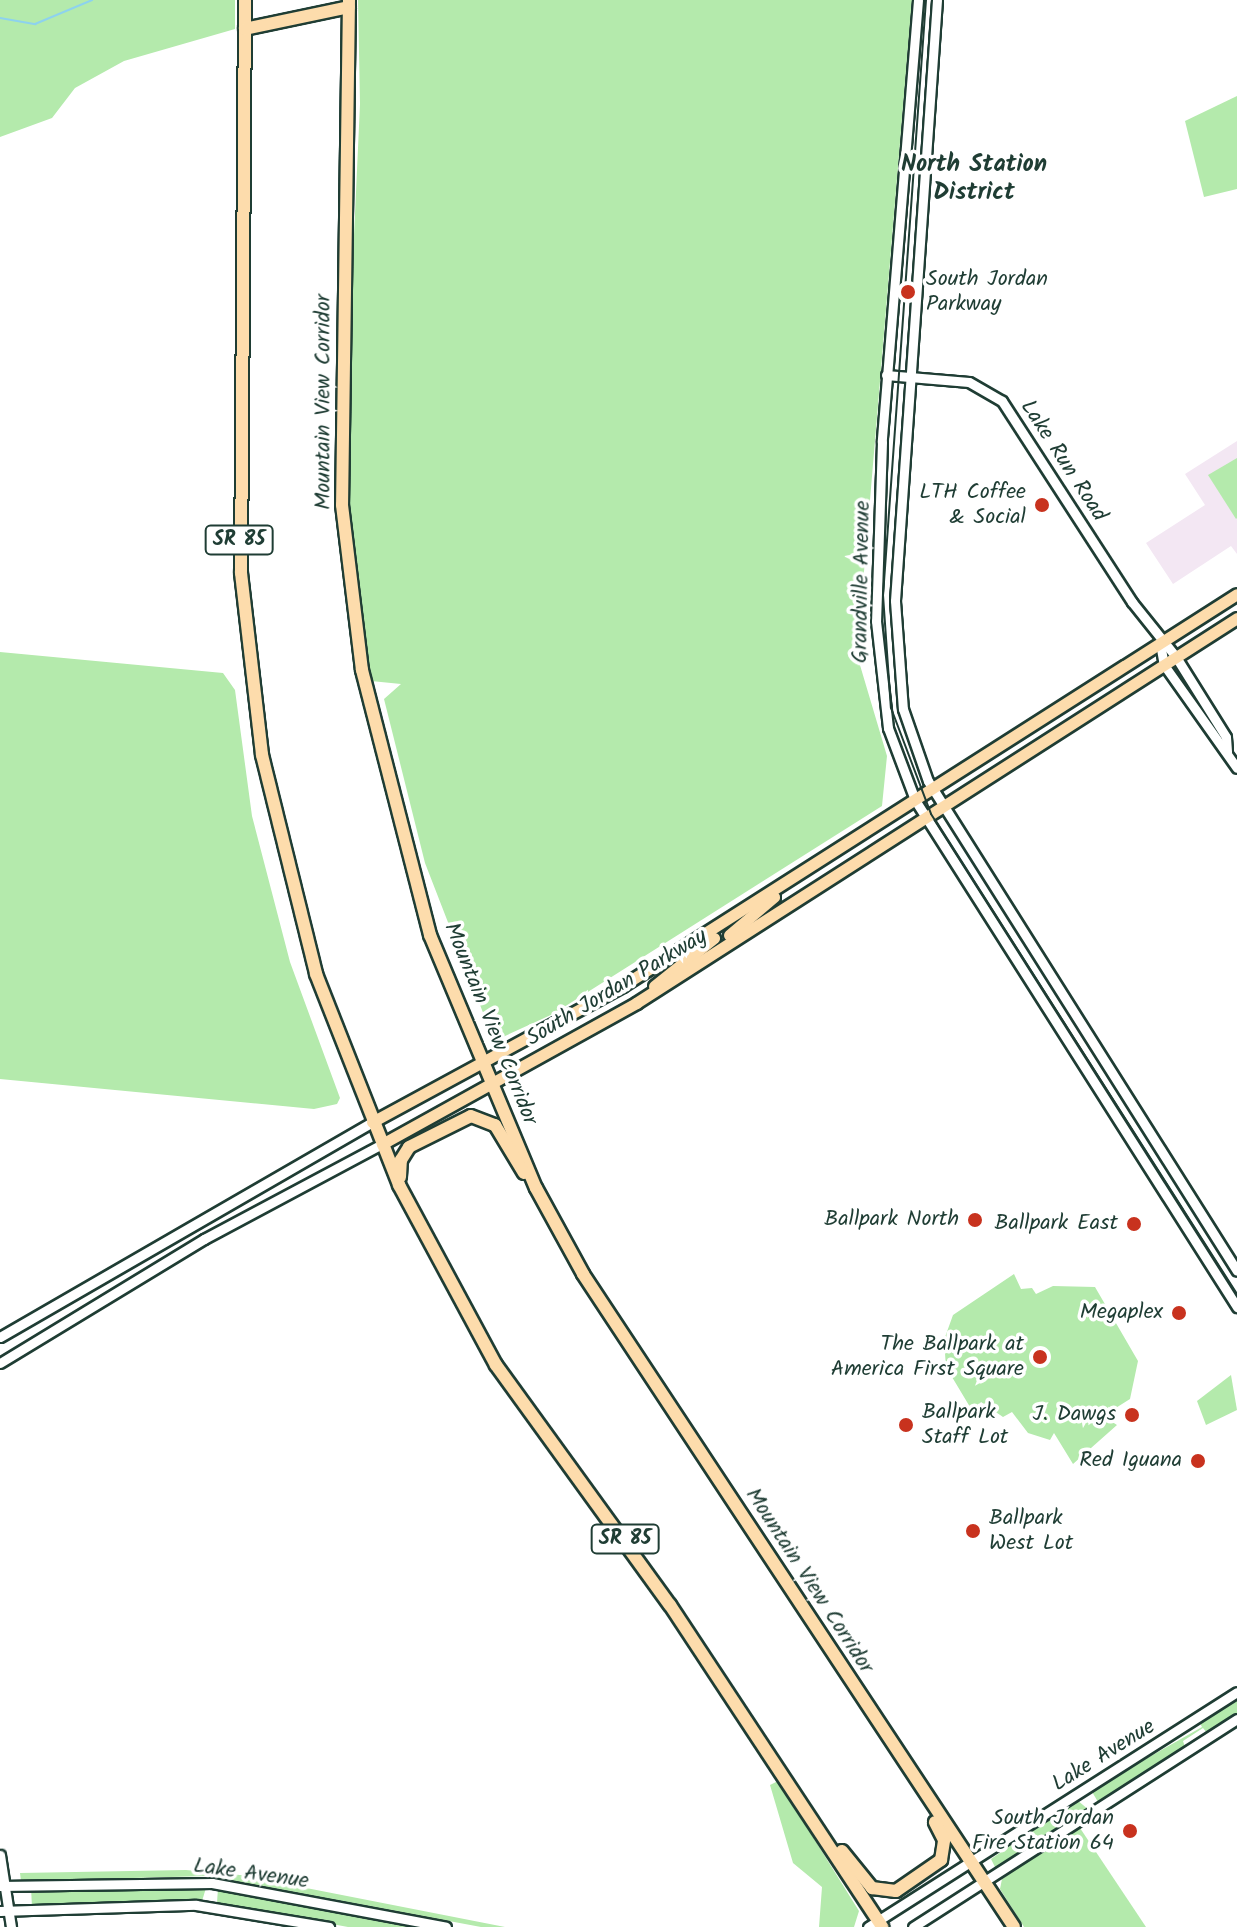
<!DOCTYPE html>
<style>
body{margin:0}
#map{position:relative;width:1237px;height:1927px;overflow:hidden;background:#fff;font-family:Kalam,sans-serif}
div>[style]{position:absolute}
.built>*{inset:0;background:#f3e7f3}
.green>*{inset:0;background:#b4eaac}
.stream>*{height:2px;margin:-1px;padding:0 1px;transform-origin:1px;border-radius:1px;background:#8dd2ee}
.roads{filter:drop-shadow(2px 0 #1f3d34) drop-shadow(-2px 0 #1f3d34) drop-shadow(0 2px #1f3d34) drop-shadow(0 -2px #1f3d34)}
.minor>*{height:9px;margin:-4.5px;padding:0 4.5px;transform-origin:4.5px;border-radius:4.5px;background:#fff}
.major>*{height:11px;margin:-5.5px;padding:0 5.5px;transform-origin:5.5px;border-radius:5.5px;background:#fddcac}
.highway>*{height:12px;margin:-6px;padding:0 6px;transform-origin:6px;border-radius:6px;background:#fddcac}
.tram>*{height:2px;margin:-1px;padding:0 1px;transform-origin:1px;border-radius:1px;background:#1f3d34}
.dots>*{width:22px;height:22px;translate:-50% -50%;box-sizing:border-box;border:4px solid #fff;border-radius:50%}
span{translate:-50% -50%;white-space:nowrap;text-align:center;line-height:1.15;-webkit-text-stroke:7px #fff;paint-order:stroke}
.shield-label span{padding:2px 6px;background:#fff;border:2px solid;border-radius:6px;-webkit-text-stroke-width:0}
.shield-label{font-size:20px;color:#1f3d34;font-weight:700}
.poi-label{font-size:22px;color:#1f3d34}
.left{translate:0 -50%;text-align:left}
.right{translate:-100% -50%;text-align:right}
.street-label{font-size:22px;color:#1f3d34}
.neighbourhood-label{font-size:24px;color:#1f3d34;font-weight:700}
</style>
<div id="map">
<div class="built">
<i style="clip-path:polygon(1237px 441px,1237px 554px,1231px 546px,1173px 584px,1146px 543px,1205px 505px,1185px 474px)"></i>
</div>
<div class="green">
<i style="clip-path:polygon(0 0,235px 0,235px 29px,124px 61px,75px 88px,52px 118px,0 137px)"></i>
<i style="clip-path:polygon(358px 0,912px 0,857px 655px,887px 756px,882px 806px,553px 1014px,494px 1041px,425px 863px,384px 699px,401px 684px,371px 681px,362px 626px,349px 513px,347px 389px,360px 104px)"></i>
<i style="clip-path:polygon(1237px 96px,1237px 189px,1204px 197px,1185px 121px)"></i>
<i style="clip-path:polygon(1237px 458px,1237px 518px,1236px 519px,1208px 475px)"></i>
<i style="clip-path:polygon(0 652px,223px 673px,235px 690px,252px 816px,290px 962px,340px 1098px,337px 1104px,314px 1109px,0 1079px)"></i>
<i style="clip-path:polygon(1014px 1274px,1021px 1289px,1032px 1288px,1036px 1294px,1053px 1286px,1095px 1287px,1138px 1361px,1130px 1399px,1103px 1416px,1117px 1425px,1073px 1464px,1054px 1433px,1050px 1440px,1028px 1433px,1012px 1412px,1003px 1417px,981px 1402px,973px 1412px,946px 1367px,944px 1340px,953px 1315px)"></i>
<i style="clip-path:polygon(1231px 1375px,1237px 1410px,1206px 1425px,1197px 1401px)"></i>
<i style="clip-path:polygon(1237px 1697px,1237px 1714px,1207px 1733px,1203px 1728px,1183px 1741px,1185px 1747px,1098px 1802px,1091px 1790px,1202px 1727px,1199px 1721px)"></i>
<i style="clip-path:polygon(778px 1781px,859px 1911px,854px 1927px,819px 1927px,822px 1887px,793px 1863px,770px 1785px)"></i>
<i style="clip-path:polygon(1077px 1800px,1089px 1810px,996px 1869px,991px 1859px)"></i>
<i style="clip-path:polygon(1078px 1825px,1146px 1927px,1024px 1927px,1000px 1889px,1002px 1879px)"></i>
<i style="clip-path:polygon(186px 1870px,240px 1875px,505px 1927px,481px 1927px,208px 1876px,21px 1881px,20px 1873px)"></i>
<i style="clip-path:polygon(206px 1888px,202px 1901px,32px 1906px,31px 1889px)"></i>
<i style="clip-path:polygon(218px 1888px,427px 1927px,348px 1927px,217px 1903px)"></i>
</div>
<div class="stream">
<i style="left:0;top:18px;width:36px;rotate:10deg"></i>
<i style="left:35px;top:24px;width:62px;rotate:-22.8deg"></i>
</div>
<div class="roads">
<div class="minor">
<i style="left:918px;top:0;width:443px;rotate:94.7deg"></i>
<i style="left:882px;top:442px;width:179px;rotate:91.9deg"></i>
<i style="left:876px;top:621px;width:108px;rotate:83.6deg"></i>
<i style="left:888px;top:728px;width:77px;rotate:69.4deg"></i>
<i style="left:915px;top:800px;width:601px;rotate:57.58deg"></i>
<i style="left:937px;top:0;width:602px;rotate:94deg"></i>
<i style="left:895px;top:601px;width:108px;rotate:85.8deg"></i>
<i style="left:903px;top:709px;width:76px;rotate:70.9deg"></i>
<i style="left:928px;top:781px;width:579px;rotate:57.76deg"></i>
<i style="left:886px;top:375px;width:83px;rotate:4.8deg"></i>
<i style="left:969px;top:382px;width:38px;rotate:30deg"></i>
<i style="left:1002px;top:401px;width:239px;rotate:57.1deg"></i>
<i style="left:1132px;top:602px;width:70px;rotate:51.3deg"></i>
<i style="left:1176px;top:657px;width:94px;rotate:58deg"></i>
<i style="left:1226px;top:737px;width:15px;rotate:86deg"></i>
<i style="left:1160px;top:643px;width:22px;rotate:80deg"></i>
<i style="left:1164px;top:665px;width:126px;rotate:54.7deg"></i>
<i style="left:0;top:1337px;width:430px;rotate:-30deg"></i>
<i style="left:0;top:1363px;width:239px;rotate:-31.3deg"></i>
<i style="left:204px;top:1239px;width:202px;rotate:-28.1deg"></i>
<i style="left:0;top:1855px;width:73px;rotate:81.3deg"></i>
<i style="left:0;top:1886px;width:212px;rotate:-0.8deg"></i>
<i style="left:212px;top:1883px;width:238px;rotate:10.6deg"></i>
<i style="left:0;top:1911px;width:196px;rotate:-1.8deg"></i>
<i style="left:196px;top:1905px;width:135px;rotate:9.4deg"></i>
<i style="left:868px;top:1927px;width:437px;rotate:-32.5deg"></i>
<i style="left:913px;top:1927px;width:385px;rotate:-32.7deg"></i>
</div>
<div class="major">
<i style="left:729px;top:935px;width:59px;rotate:-40.2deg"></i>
<i style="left:654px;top:986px;width:77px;rotate:-38.7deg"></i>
<i style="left:372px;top:1122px;width:285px;rotate:-28.5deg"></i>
<i style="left:622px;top:986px;width:729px;rotate:-32.51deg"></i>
<i style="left:382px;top:1144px;width:291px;rotate:-29deg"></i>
<i style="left:636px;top:1003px;width:714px;rotate:-32.64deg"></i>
</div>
<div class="highway">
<i style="left:245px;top:0;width:573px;rotate:90.4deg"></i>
<i style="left:241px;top:573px;width:183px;rotate:83.4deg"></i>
<i style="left:262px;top:755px;width:226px;rotate:76.1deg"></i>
<i style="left:316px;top:974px;width:227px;rotate:68.5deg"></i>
<i style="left:399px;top:1185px;width:204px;rotate:61.7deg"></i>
<i style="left:496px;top:1365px;width:296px;rotate:54.1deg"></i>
<i style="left:670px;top:1605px;width:386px;rotate:56.6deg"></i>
<i style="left:349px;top:0;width:505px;rotate:90.79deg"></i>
<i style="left:342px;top:505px;width:166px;rotate:83.1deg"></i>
<i style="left:362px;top:670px;width:274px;rotate:75.6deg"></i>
<i style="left:430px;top:935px;width:274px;rotate:67.3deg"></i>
<i style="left:536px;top:1188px;width:98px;rotate:61.3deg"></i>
<i style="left:583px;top:1274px;width:782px;rotate:56.57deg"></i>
<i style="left:245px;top:29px;width:106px;rotate:-11.9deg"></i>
<i style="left:400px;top:1177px;width:17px;rotate:-87deg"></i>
<i style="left:401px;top:1160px;width:15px;rotate:-58deg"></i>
<i style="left:409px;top:1147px;width:69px;rotate:-26.6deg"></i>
<i style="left:471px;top:1116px;width:26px;rotate:21deg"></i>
<i style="left:495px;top:1125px;width:56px;rotate:58.9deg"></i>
<i style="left:842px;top:1851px;width:48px;rotate:51deg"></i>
<i style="left:872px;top:1888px;width:24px;rotate:7deg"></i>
<i style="left:896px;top:1891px;width:55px;rotate:-34.6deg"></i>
<i style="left:941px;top:1860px;width:20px;rotate:-81deg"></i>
<i style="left:944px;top:1840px;width:20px;rotate:-117deg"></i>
</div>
</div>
<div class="tram">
<i style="left:926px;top:0;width:597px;rotate:94.13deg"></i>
<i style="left:883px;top:595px;width:113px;rotate:86deg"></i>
<i style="left:891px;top:708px;width:113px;rotate:69.3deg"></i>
<i style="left:931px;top:814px;width:569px;rotate:57.48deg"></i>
</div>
<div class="dots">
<i style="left:908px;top:292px;background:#c8321e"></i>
<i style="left:1042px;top:505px;background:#c8321e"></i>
<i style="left:975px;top:1220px;background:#c8321e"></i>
<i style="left:1134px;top:1224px;background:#c8321e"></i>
<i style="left:1179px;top:1313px;background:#c8321e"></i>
<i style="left:1040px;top:1357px;background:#c8321e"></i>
<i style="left:1132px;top:1415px;background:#c8321e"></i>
<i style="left:906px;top:1425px;background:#c8321e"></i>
<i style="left:1198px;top:1461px;background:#c8321e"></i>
<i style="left:973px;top:1531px;background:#c8321e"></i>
<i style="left:1130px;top:1831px;background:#c8321e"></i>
</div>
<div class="shield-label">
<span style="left:239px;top:540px">SR 85</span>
<span style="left:625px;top:1539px">SR 85</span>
</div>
<div class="poi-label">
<span class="left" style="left:926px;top:292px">South Jordan<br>Parkway</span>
<span class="right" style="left:1026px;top:505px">LTH Coffee<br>&amp; Social</span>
<span class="right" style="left:959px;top:1220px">Ballpark North</span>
<span class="right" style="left:1118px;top:1224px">Ballpark East</span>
<span class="right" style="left:1163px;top:1313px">Megaplex</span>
<span class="right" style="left:1024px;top:1357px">The Ballpark at<br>America First Square</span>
<span class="left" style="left:922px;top:1425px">Ballpark<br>Staff Lot</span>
<span class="right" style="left:1116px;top:1415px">J. Dawgs</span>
<span class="right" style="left:1182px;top:1461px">Red Iguana</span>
<span class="left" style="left:989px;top:1531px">Ballpark<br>West Lot</span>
<span class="right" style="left:1114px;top:1831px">South Jordan<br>Fire Station 64</span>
</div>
<div class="street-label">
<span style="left:324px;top:402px;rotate:-90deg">Mountain View Corridor</span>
<span style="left:1063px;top:461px;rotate:57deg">Lake Run Road</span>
<span style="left:862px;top:582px;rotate:-89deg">Grandville Avenue</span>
<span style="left:617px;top:988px;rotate:-31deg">South Jordan Parkway</span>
<span style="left:490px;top:1024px;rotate:68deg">Mountain View Corridor</span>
<span style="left:809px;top:1581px;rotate:57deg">Mountain View Corridor</span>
<span style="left:1104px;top:1756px;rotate:-32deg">Lake Avenue</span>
<span style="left:251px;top:1874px;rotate:8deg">Lake Avenue</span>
</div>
<div class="neighbourhood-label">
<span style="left:974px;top:179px">North Station<br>District</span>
</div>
</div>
